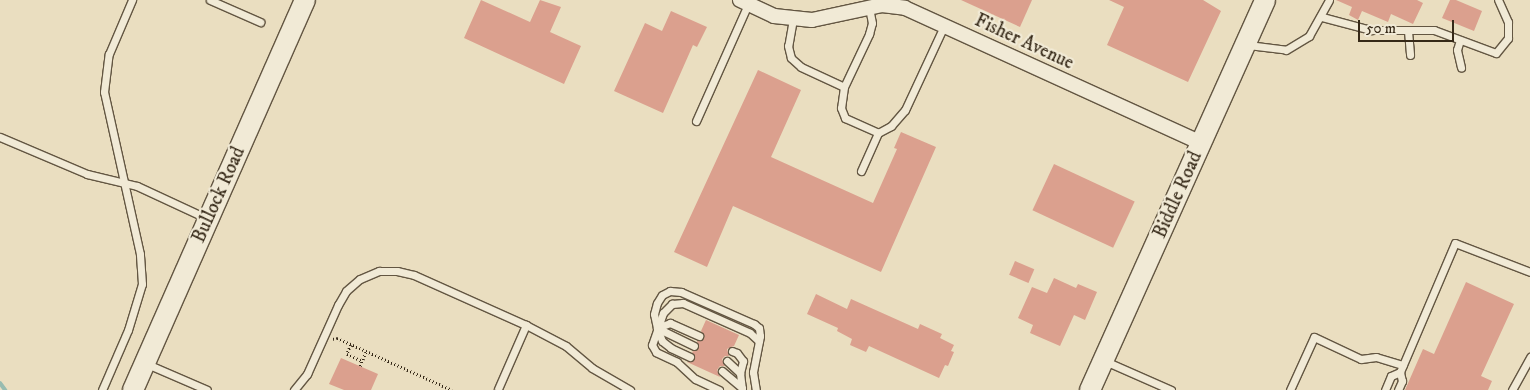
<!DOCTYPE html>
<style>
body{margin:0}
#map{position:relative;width:1530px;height:390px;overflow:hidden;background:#eadec0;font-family:"IM FELL DW Pica",serif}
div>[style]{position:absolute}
.stream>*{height:4px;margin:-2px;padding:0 2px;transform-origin:2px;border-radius:2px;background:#98bcb0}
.building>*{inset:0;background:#dba08e;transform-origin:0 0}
.path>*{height:2.5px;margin-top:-1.25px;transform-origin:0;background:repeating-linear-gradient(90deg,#362918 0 1px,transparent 0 3.5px)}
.roads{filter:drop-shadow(1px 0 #635642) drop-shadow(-1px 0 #635642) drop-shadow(0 1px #635642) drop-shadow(0 -1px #635642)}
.lane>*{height:7px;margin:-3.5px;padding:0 3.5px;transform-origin:3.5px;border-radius:3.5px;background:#f1ead6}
.street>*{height:14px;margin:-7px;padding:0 7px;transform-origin:7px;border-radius:7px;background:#f1ead6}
.secondary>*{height:20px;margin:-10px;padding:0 10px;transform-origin:10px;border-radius:10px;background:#f1ead6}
span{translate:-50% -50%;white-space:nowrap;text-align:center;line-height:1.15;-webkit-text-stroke:4.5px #f1ead6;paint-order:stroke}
.street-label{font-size:19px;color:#362918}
.scale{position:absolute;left:1358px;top:20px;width:96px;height:22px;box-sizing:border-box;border:2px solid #362918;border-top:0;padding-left:6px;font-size:15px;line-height:18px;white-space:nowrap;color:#362918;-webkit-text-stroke:4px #f1ead6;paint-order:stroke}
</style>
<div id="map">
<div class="stream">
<i style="left:0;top:383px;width:9px;rotate:54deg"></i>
</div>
<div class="building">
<i style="clip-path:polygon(481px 0,530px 22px,540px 0,561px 7px,550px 32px,581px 46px,564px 84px,464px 38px)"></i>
<i style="clip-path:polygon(961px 0,1032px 0,1020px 27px)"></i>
<i style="clip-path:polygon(1109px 0,1203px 0,1221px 11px,1188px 82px,1107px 45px,1124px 7px)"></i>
<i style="clip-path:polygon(1336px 0,1417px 0,1423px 3px,1413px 24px,1391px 14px,1388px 22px,1362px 11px,1358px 20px,1349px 15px,1352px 7px)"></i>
<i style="clip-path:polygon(1450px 0,1456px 0,1482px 11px,1474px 31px,1442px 18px)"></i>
<i style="clip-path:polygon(671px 11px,707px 27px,697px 47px,693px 45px,663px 113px,614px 91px,645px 23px,662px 31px)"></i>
<i style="clip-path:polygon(758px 70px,801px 90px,771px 157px,873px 203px,897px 149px,894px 148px,901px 132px,936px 147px,881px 272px,733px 206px,707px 267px,674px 252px)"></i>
<i style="left:1054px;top:164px;width:89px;height:51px;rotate:25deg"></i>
<i style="left:1015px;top:261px;width:21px;height:15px;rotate:23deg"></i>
<i style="clip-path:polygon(1054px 278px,1076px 288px,1078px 284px,1097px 292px,1085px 320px,1074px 315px,1060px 346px,1030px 333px,1033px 325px,1018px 318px,1032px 287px,1047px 293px)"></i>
<i style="clip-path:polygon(1466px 282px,1514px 304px,1481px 376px,1492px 381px,1488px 390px,1405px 390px,1423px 349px,1434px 354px)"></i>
<i style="clip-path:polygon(816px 294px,847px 309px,851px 299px,918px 329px,920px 324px,942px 334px,940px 338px,954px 345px,951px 351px,954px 352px,948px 366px,945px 365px,939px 378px,869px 346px,866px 352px,850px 345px,852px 339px,837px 331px,838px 328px,807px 314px)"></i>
<i style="clip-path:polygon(706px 320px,739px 335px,734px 346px,727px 349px,729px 356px,725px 356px,722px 359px,725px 366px,720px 366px,717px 370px,720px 377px,687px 362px,695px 359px,692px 352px,699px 348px,697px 341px,704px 339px,701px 331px)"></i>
<i style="clip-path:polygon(341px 358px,378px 374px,371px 390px,344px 390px,329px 384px)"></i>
</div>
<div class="path">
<i style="left:333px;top:339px;width:4px;rotate:-14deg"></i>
<i style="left:337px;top:338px;width:126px;rotate:24.3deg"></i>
<i style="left:351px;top:345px;width:10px;rotate:114deg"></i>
<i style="left:347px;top:354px;width:17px;rotate:25deg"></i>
<i style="left:360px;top:366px;width:16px;rotate:-68deg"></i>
</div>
<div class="roads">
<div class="lane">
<i style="left:210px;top:0;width:55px;rotate:23.7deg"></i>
<i style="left:1322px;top:17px;width:51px;rotate:14.9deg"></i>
<i style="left:1371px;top:30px;width:63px"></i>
<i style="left:1434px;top:30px;width:66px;rotate:20.4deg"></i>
<i style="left:1496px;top:53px;width:19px;rotate:-51deg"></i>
<i style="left:1508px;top:38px;width:16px;rotate:-90deg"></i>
<i style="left:1508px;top:22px;width:24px;rotate:-114deg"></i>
<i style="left:793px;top:19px;width:27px;rotate:100deg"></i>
<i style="left:788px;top:46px;width:12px;rotate:76deg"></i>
<i style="left:791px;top:58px;width:13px;rotate:42deg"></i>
<i style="left:801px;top:67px;width:47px;rotate:24.9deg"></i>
<i style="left:844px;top:87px;width:59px;rotate:-64.7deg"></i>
<i style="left:869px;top:34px;width:11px;rotate:-75deg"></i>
<i style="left:872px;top:23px;width:16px;rotate:-101deg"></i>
<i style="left:1408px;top:31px;width:24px;rotate:85deg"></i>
<i style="left:1460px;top:40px;width:10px;rotate:107deg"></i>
<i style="left:1457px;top:50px;width:18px;rotate:77deg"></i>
<i style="left:1248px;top:45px;width:38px;rotate:7deg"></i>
<i style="left:1286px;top:50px;width:27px;rotate:-31deg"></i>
<i style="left:1309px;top:36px;width:41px;rotate:-60.9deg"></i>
<i style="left:844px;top:87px;width:21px;rotate:98deg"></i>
<i style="left:841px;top:108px;width:11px;rotate:68deg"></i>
<i style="left:845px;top:118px;width:36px;rotate:24deg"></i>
<i style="left:878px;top:133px;width:15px;rotate:-28deg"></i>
<i style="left:891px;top:126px;width:21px;rotate:-49deg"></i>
<i style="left:905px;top:110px;width:93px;rotate:-65.1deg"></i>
<i style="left:696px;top:121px;width:128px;rotate:-66deg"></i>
<i style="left:0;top:137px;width:95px;rotate:23deg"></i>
<i style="left:87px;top:174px;width:51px;rotate:13.5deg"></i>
<i style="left:137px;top:186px;width:76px;rotate:24.9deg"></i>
<i style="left:861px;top:171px;width:42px;rotate:-65.9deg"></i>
<i style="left:657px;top:328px;width:14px;rotate:-21deg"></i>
<i style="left:670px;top:323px;width:32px;rotate:24deg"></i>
<i style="left:657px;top:328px;width:41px;rotate:25.9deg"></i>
<i style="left:732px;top:351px;width:5px;rotate:22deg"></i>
<i style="left:737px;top:353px;width:10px;rotate:53deg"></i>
<i style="left:743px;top:361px;width:12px;rotate:104deg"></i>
<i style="left:690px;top:357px;width:21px;rotate:-155deg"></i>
<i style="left:671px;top:348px;width:11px;rotate:-142deg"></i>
<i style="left:662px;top:341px;width:14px;rotate:-111deg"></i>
<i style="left:657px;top:328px;width:14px;rotate:-102deg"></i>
<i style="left:654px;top:314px;width:11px;rotate:-75deg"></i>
<i style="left:657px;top:303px;width:9px;rotate:-58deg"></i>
<i style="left:662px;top:295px;width:9px;rotate:-27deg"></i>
<i style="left:670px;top:291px;width:11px;rotate:5deg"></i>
<i style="left:681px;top:292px;width:80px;rotate:23.7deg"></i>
<i style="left:754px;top:324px;width:6px;rotate:39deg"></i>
<i style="left:759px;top:328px;width:8px;rotate:83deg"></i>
<i style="left:760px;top:336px;width:37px;rotate:101deg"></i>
<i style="left:753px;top:372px;width:18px;rotate:81deg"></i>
<i style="left:727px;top:361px;width:18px;rotate:43deg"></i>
<i style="left:740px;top:373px;width:17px;rotate:83deg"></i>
<i style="left:1105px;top:361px;width:72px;rotate:23.7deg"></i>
<i style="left:147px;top:364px;width:65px;rotate:23.4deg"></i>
<i style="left:722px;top:371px;width:26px;rotate:40deg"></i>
<i style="left:498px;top:389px;width:70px;rotate:-66.4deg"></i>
<i style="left:102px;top:390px;width:65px;rotate:-66.6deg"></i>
<i style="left:128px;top:330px;width:48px;rotate:-73.1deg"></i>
<i style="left:142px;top:284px;width:30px;rotate:-94deg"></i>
<i style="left:140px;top:254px;width:166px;rotate:-102.5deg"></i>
<i style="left:104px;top:92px;width:38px;rotate:-83deg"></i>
<i style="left:109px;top:54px;width:59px;rotate:-66.9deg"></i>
<i style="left:294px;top:390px;width:21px;rotate:-51deg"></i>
<i style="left:307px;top:374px;width:76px;rotate:-65.8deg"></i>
<i style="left:338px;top:305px;width:16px;rotate:-60deg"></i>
<i style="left:346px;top:291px;width:18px;rotate:-41deg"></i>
<i style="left:360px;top:279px;width:21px;rotate:-23deg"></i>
<i style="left:379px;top:271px;width:18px"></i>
<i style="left:397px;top:271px;width:17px;rotate:13deg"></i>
<i style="left:414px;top:275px;width:123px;rotate:24.1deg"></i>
<i style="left:526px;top:325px;width:45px;rotate:27.7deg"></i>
<i style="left:566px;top:346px;width:34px;rotate:40deg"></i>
<i style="left:592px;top:368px;width:44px;rotate:30.1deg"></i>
<i style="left:719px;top:390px;width:26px;rotate:-155deg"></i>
<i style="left:695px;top:379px;width:25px;rotate:-137deg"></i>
<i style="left:677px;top:362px;width:23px;rotate:-155deg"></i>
<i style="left:656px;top:352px;width:8px;rotate:-120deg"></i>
<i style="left:652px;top:345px;width:34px;rotate:-71deg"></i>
<i style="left:663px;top:313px;width:13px;rotate:-45deg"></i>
<i style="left:672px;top:304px;width:11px;rotate:-5deg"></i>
<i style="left:683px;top:303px;width:73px;rotate:24.1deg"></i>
<i style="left:750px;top:333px;width:12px;rotate:42deg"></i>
<i style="left:1290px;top:390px;width:58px;rotate:-65.6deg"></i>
<i style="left:1314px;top:337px;width:52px;rotate:25.1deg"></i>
<i style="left:1361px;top:359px;width:15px;rotate:-8deg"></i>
<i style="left:1376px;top:357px;width:28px;rotate:17deg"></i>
<i style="left:1385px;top:390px;width:15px;rotate:-67deg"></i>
<i style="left:1391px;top:376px;width:10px;rotate:-24deg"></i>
<i style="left:1400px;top:372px;width:140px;rotate:-66.9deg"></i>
<i style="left:1455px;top:243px;width:80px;rotate:21.1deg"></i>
<i style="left:1398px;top:390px;width:10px;rotate:-66deg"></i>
<i style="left:1402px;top:381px;width:9px;rotate:-103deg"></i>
<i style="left:1512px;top:390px;width:38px;rotate:-61deg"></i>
</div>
<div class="street">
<i style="left:740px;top:0;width:38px;rotate:25deg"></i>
<i style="left:774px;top:16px;width:38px;rotate:6deg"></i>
<i style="left:812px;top:20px;width:72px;rotate:-12.1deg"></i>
<i style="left:882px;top:5px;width:23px;rotate:7deg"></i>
<i style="left:905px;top:8px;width:325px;rotate:24.5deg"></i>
</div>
<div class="secondary">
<i style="left:133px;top:390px;width:426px;rotate:-66.2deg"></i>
<i style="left:1090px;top:390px;width:427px;rotate:-65.8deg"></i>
</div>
</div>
<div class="street-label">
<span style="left:1024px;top:42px;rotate:25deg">Fisher Avenue</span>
<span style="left:219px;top:195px;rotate:-66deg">Bullock Road</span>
<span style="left:1178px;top:195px;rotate:-66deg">Biddle Road</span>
</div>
<div class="scale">50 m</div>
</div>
